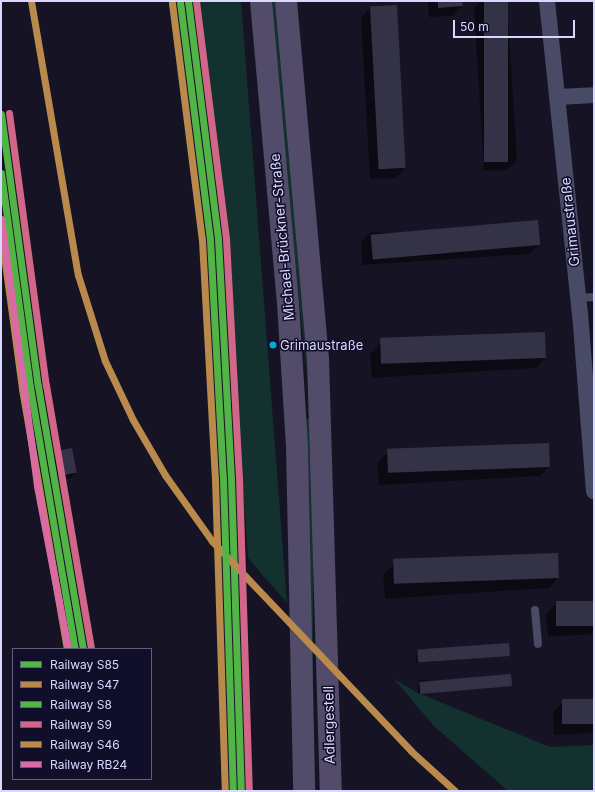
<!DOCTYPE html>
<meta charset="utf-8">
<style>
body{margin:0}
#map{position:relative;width:595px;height:792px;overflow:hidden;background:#161424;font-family:Inter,sans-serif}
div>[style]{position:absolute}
.green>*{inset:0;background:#12312f;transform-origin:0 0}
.shadow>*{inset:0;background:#0007}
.building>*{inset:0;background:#343246;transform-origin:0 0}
.lane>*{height:8px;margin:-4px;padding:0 4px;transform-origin:4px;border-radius:4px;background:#494a65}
.street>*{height:16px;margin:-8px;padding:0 8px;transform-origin:8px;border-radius:8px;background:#494a65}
.primary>*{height:22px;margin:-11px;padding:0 11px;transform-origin:11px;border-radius:11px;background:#524b6a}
.rail-1>*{height:7px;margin:-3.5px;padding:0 3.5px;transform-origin:3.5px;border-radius:3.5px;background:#52b447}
.rail-2>*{height:7px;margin:-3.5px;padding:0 3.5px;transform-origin:3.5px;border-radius:3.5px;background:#ba8a4d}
.rail-3>*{height:7px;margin:-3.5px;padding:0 3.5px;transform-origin:3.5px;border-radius:3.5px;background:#52b447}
.rail-4>*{height:7px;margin:-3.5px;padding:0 3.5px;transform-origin:3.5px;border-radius:3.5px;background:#d16688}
.rail-5>*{height:7px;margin:-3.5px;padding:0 3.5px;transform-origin:3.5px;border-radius:3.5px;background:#ba8a4d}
.rail-6>*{height:7px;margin:-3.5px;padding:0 3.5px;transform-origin:3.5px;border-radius:3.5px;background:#da6ba2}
.dots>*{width:11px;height:11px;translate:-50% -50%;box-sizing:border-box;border:2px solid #110e2a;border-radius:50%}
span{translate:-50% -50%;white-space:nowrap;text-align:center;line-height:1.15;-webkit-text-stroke:3px #110e2a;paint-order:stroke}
.bus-label{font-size:13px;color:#d9d8ff}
.left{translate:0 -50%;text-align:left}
.street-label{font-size:14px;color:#d9d8ff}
.frame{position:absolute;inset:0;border:2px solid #d9d8ff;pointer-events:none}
.legend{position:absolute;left:12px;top:648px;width:140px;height:132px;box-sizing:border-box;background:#110e2a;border:1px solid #615f7f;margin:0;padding:5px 7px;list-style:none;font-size:12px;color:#d9d8ff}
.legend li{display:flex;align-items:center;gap:8px;height:20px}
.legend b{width:20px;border:1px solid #615f7f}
.scale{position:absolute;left:453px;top:20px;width:122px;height:18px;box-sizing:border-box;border:2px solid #d9d8ff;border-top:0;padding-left:5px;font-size:12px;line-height:14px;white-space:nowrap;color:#d9d8ff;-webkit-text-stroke:3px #110e2a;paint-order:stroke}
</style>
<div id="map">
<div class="green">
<i style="clip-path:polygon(198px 1px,241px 1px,287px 603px,248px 558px,225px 221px)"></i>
<i style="clip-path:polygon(268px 1px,279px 1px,305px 279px,309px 393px)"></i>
<i style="left:303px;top:419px;width:10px;height:372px"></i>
<i style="clip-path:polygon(394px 679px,418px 693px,550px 747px,594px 745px,594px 791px,508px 791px,435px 727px)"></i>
</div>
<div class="shadow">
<i style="clip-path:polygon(428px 1px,461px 1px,462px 6px,452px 16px,429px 17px)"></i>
<i style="clip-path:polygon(481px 1px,507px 1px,517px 160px,507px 170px,484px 171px,474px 8px)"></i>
<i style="clip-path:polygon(370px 8px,405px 168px,396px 178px,370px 179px,361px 18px)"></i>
<i style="clip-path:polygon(371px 232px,539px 245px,529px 254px,362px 265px,361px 242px)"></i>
<i style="clip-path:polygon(380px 344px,545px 358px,536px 368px,372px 378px,370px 354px)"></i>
<i style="clip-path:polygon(58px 452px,75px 473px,71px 478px,56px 479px,53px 457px)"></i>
<i style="clip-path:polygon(387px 453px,549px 467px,540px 476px,379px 485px,377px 463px)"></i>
<i style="clip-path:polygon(393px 565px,558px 578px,549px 588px,385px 599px,383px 575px)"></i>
<i style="clip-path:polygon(594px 602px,594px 634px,548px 637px,546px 614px,556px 604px)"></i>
<i style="clip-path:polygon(417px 649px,509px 655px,416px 663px)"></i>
<i style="clip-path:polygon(419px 680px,511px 686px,418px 694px)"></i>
<i style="clip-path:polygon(594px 700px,594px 733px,554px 735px,553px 712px,563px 702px)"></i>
</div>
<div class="building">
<i style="clip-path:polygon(438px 1px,462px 1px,463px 6px,438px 8px)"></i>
<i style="left:484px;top:1px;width:24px;height:161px"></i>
<i style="left:397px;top:5px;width:163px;height:27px;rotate:87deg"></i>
<i style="left:538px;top:220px;width:25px;height:168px;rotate:85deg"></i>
<i style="left:545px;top:332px;width:26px;height:165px;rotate:88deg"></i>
<i style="left:549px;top:443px;width:24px;height:162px;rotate:88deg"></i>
<i style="left:72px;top:448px;width:25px;height:15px;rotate:79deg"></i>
<i style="left:558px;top:553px;width:25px;height:165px;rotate:88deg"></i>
<i style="left:594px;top:601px;width:25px;height:38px;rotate:90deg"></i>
<i style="left:509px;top:643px;width:13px;height:92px;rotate:86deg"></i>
<i style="left:511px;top:674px;width:12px;height:92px;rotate:85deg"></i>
<i style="left:594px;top:699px;width:25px;height:32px;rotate:90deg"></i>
</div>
<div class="lane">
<i style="left:579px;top:298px;width:15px;rotate:-4deg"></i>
<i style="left:535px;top:610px;width:34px;rotate:85deg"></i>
</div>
<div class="street">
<i style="left:547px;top:1px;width:314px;rotate:84deg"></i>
<i style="left:580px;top:313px;width:179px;rotate:85.5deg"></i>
<i style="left:558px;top:97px;width:36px;rotate:-3deg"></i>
</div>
<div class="primary">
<i style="left:261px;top:1px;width:303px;rotate:84.9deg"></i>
<i style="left:288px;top:303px;width:144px;rotate:86.4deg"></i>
<i style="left:297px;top:447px;width:344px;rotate:88.8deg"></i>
<i style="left:286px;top:1px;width:359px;rotate:84.9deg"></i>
<i style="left:318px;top:359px;width:432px;rotate:88.3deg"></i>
</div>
<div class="rail-1">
<i style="left:188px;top:1px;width:240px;rotate:82.8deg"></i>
<i style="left:218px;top:239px;width:239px;rotate:86.9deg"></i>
<i style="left:231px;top:478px;width:313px;rotate:88.2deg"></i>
<i style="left:1px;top:114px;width:275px;rotate:82.3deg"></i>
<i style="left:38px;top:386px;width:267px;rotate:80.3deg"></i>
</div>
<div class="rail-2">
<i style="left:31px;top:1px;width:278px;rotate:80.3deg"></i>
<i style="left:78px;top:275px;width:90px;rotate:72.6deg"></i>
<i style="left:105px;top:361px;width:65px;rotate:64.6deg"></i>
<i style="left:133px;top:420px;width:64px;rotate:59.8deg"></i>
<i style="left:165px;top:475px;width:81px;rotate:54.5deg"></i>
<i style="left:212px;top:541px;width:289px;rotate:46.5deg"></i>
<i style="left:411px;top:751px;width:59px;rotate:42.3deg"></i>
</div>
<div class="rail-3">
<i style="left:180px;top:2px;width:240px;rotate:82.8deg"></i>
<i style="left:210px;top:240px;width:238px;rotate:86.9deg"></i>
<i style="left:223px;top:478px;width:313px;rotate:88.2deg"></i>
<i style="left:1px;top:173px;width:216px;rotate:82.3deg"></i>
<i style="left:30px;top:387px;width:266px;rotate:80.3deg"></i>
</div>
<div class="rail-4">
<i style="left:196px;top:1px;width:240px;rotate:82.8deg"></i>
<i style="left:226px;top:239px;width:239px;rotate:86.9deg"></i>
<i style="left:239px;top:478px;width:313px;rotate:88.2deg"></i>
<i style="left:9px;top:113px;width:275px;rotate:82.3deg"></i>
<i style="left:46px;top:385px;width:267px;rotate:80.3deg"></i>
</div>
<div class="rail-5">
<i style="left:172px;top:3px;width:239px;rotate:82.8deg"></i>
<i style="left:202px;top:240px;width:239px;rotate:86.9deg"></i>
<i style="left:215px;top:479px;width:312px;rotate:88.2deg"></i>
<i style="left:1px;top:233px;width:157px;rotate:82.3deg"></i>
<i style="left:22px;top:389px;width:264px;rotate:80.2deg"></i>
</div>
<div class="rail-6">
<i style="left:1px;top:219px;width:269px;rotate:82.3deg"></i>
<i style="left:37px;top:486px;width:166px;rotate:79.2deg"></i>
</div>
<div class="dots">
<i style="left:273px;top:345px;background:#00a9ce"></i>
</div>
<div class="bus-label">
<span class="left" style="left:280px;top:345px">Grimaustraße</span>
</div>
<div class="street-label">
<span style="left:570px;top:222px;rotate:-96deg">Grimaustraße</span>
<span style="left:282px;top:237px;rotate:-95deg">Michael-Brückner-Straße</span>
<span style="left:329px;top:725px;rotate:-91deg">Adlergestell</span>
</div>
<div class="frame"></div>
<ul class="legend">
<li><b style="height:5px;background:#52b447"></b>Railway S85</li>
<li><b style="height:5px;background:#ba8a4d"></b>Railway S47</li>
<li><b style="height:5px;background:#52b447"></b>Railway S8</li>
<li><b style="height:5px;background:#d16688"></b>Railway S9</li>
<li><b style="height:5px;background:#ba8a4d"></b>Railway S46</li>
<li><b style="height:5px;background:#da6ba2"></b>Railway RB24</li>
</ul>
<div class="scale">50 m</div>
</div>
